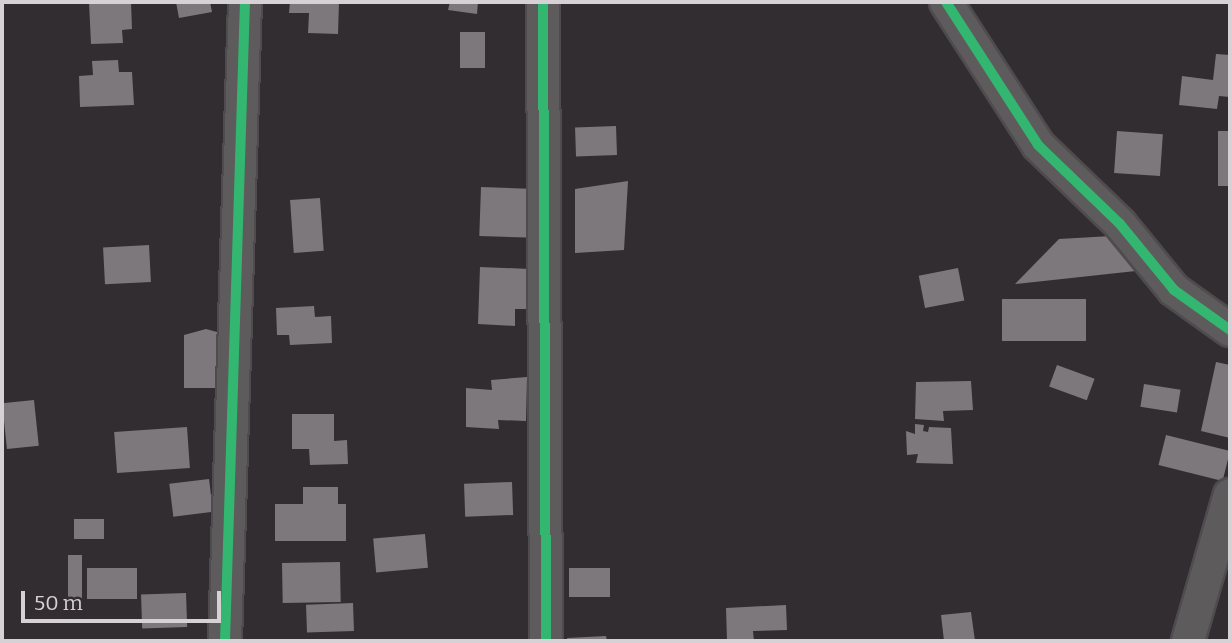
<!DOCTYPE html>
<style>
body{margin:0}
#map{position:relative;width:1232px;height:643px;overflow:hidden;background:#322d30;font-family:Bitter,serif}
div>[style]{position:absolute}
.building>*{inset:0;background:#7d787b;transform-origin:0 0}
.roads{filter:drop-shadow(2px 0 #4f4b4e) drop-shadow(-2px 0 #4f4b4e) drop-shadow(0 2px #4f4b4e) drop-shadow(0 -2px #4f4b4e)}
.minor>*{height:32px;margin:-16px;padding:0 16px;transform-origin:16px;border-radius:16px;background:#5d5b5c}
.cycleway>*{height:10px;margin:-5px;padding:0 5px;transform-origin:5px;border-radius:5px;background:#33b770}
span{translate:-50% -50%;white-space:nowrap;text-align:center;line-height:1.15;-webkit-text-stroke:7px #332c30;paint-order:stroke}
.frame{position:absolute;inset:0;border:4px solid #d6d1d4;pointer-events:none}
.scale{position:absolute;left:21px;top:591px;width:200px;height:32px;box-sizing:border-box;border:4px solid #d6d1d4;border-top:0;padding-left:9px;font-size:21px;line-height:24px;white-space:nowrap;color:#d6d1d4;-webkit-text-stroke:5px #332c30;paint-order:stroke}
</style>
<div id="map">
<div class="building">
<i style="clip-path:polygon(89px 2px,131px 2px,132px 29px,122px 30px,123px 43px,91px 44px)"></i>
<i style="clip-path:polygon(176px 2px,210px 2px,212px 12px,179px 18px)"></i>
<i style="clip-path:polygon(290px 2px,339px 2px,338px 34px,308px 33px,309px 13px,289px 13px)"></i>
<i style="clip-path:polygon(450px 2px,478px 2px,477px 14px,448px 10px)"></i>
<i style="left:460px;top:32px;width:25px;height:36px"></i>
<i style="clip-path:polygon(1216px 54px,1230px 55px,1230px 97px,1219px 96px,1217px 109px,1179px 105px,1182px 76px,1213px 80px)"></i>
<i style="clip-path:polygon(118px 60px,119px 72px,132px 72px,134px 105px,80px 107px,79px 76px,93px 75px,92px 61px)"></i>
<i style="left:616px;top:126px;width:29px;height:41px;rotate:88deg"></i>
<i style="left:1117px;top:131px;width:46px;height:42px;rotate:4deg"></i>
<i style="left:1218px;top:131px;width:12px;height:55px"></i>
<i style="clip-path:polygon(628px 181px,624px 250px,575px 253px,575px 189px)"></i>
<i style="left:481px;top:187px;width:47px;height:49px;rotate:2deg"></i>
<i style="left:320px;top:198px;width:53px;height:30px;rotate:86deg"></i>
<i style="clip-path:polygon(1111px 236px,1145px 270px,1015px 284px,1059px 239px)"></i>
<i style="left:149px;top:245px;width:37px;height:46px;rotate:87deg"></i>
<i style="clip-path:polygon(480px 267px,530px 269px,528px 309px,515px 309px,515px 326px,478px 324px)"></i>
<i style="left:958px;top:268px;width:33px;height:40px;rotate:79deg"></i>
<i style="left:1002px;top:299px;width:84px;height:42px"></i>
<i style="clip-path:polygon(314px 306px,315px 317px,331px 316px,332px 343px,290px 345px,289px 335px,277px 335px,276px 308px)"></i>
<i style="clip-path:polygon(206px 329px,228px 335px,228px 388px,184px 388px,184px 335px)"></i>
<i style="clip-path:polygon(1216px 362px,1230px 365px,1230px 438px,1201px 431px)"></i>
<i style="left:1057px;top:365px;width:40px;height:23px;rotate:20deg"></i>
<i style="clip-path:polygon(527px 377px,526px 421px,498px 420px,499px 429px,466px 427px,466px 388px,492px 390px,491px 380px)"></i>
<i style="clip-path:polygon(971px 381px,973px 410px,943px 411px,944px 421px,915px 419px,916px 382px)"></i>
<i style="left:1144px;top:384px;width:37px;height:23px;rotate:9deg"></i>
<i style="left:34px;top:400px;width:46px;height:32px;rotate:84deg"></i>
<i style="clip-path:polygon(292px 414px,334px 414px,334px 441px,347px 440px,348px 464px,310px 465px,309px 449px,292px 449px)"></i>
<i style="clip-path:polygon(915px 424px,924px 425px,923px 431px,928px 432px,929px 427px,951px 428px,953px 464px,916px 463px,918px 454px,907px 455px,906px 431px,915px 434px)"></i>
<i style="left:187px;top:427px;width:41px;height:73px;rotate:86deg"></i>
<i style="left:1166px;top:435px;width:66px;height:31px;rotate:14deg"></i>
<i style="left:209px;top:479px;width:33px;height:40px;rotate:83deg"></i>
<i style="left:512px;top:482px;width:33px;height:48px;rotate:88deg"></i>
<i style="clip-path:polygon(303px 487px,338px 487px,338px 504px,346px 504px,346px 541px,275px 541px,275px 504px,303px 504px)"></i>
<i style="left:74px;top:519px;width:30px;height:20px"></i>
<i style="left:425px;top:534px;width:34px;height:52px;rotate:85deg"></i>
<i style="left:68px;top:555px;width:14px;height:53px"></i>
<i style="left:340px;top:562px;width:40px;height:58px;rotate:89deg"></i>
<i style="left:87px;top:568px;width:50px;height:31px"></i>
<i style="left:569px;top:568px;width:41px;height:29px"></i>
<i style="left:186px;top:593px;width:34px;height:45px;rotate:88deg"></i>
<i style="left:353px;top:603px;width:28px;height:47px;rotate:88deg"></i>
<i style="clip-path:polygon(786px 605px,787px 630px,753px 631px,754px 641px,727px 641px,726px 608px)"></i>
<i style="clip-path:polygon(971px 612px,975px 641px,944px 641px,941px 615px)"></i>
<i style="clip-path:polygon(606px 636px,607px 641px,567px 641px,567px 638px)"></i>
</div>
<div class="roads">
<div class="minor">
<i style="left:543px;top:2px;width:639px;rotate:89.73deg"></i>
<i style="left:946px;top:2px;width:170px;rotate:57.2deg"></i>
<i style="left:1038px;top:145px;width:114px;rotate:43.9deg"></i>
<i style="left:1120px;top:224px;width:85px;rotate:50.7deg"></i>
<i style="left:1174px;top:290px;width:69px;rotate:35.5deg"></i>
<i style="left:225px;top:641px;width:639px;rotate:-88.21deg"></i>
<i style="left:1188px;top:641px;width:152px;rotate:-74deg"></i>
</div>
</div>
<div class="cycleway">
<i style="left:543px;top:2px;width:639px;rotate:89.73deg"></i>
<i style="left:946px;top:2px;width:170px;rotate:57.2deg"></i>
<i style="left:1038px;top:145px;width:114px;rotate:43.9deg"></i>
<i style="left:1120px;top:224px;width:85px;rotate:50.7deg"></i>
<i style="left:1174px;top:290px;width:69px;rotate:35.5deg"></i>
<i style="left:225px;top:641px;width:639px;rotate:-88.21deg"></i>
</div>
<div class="frame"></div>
<div class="scale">50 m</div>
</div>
